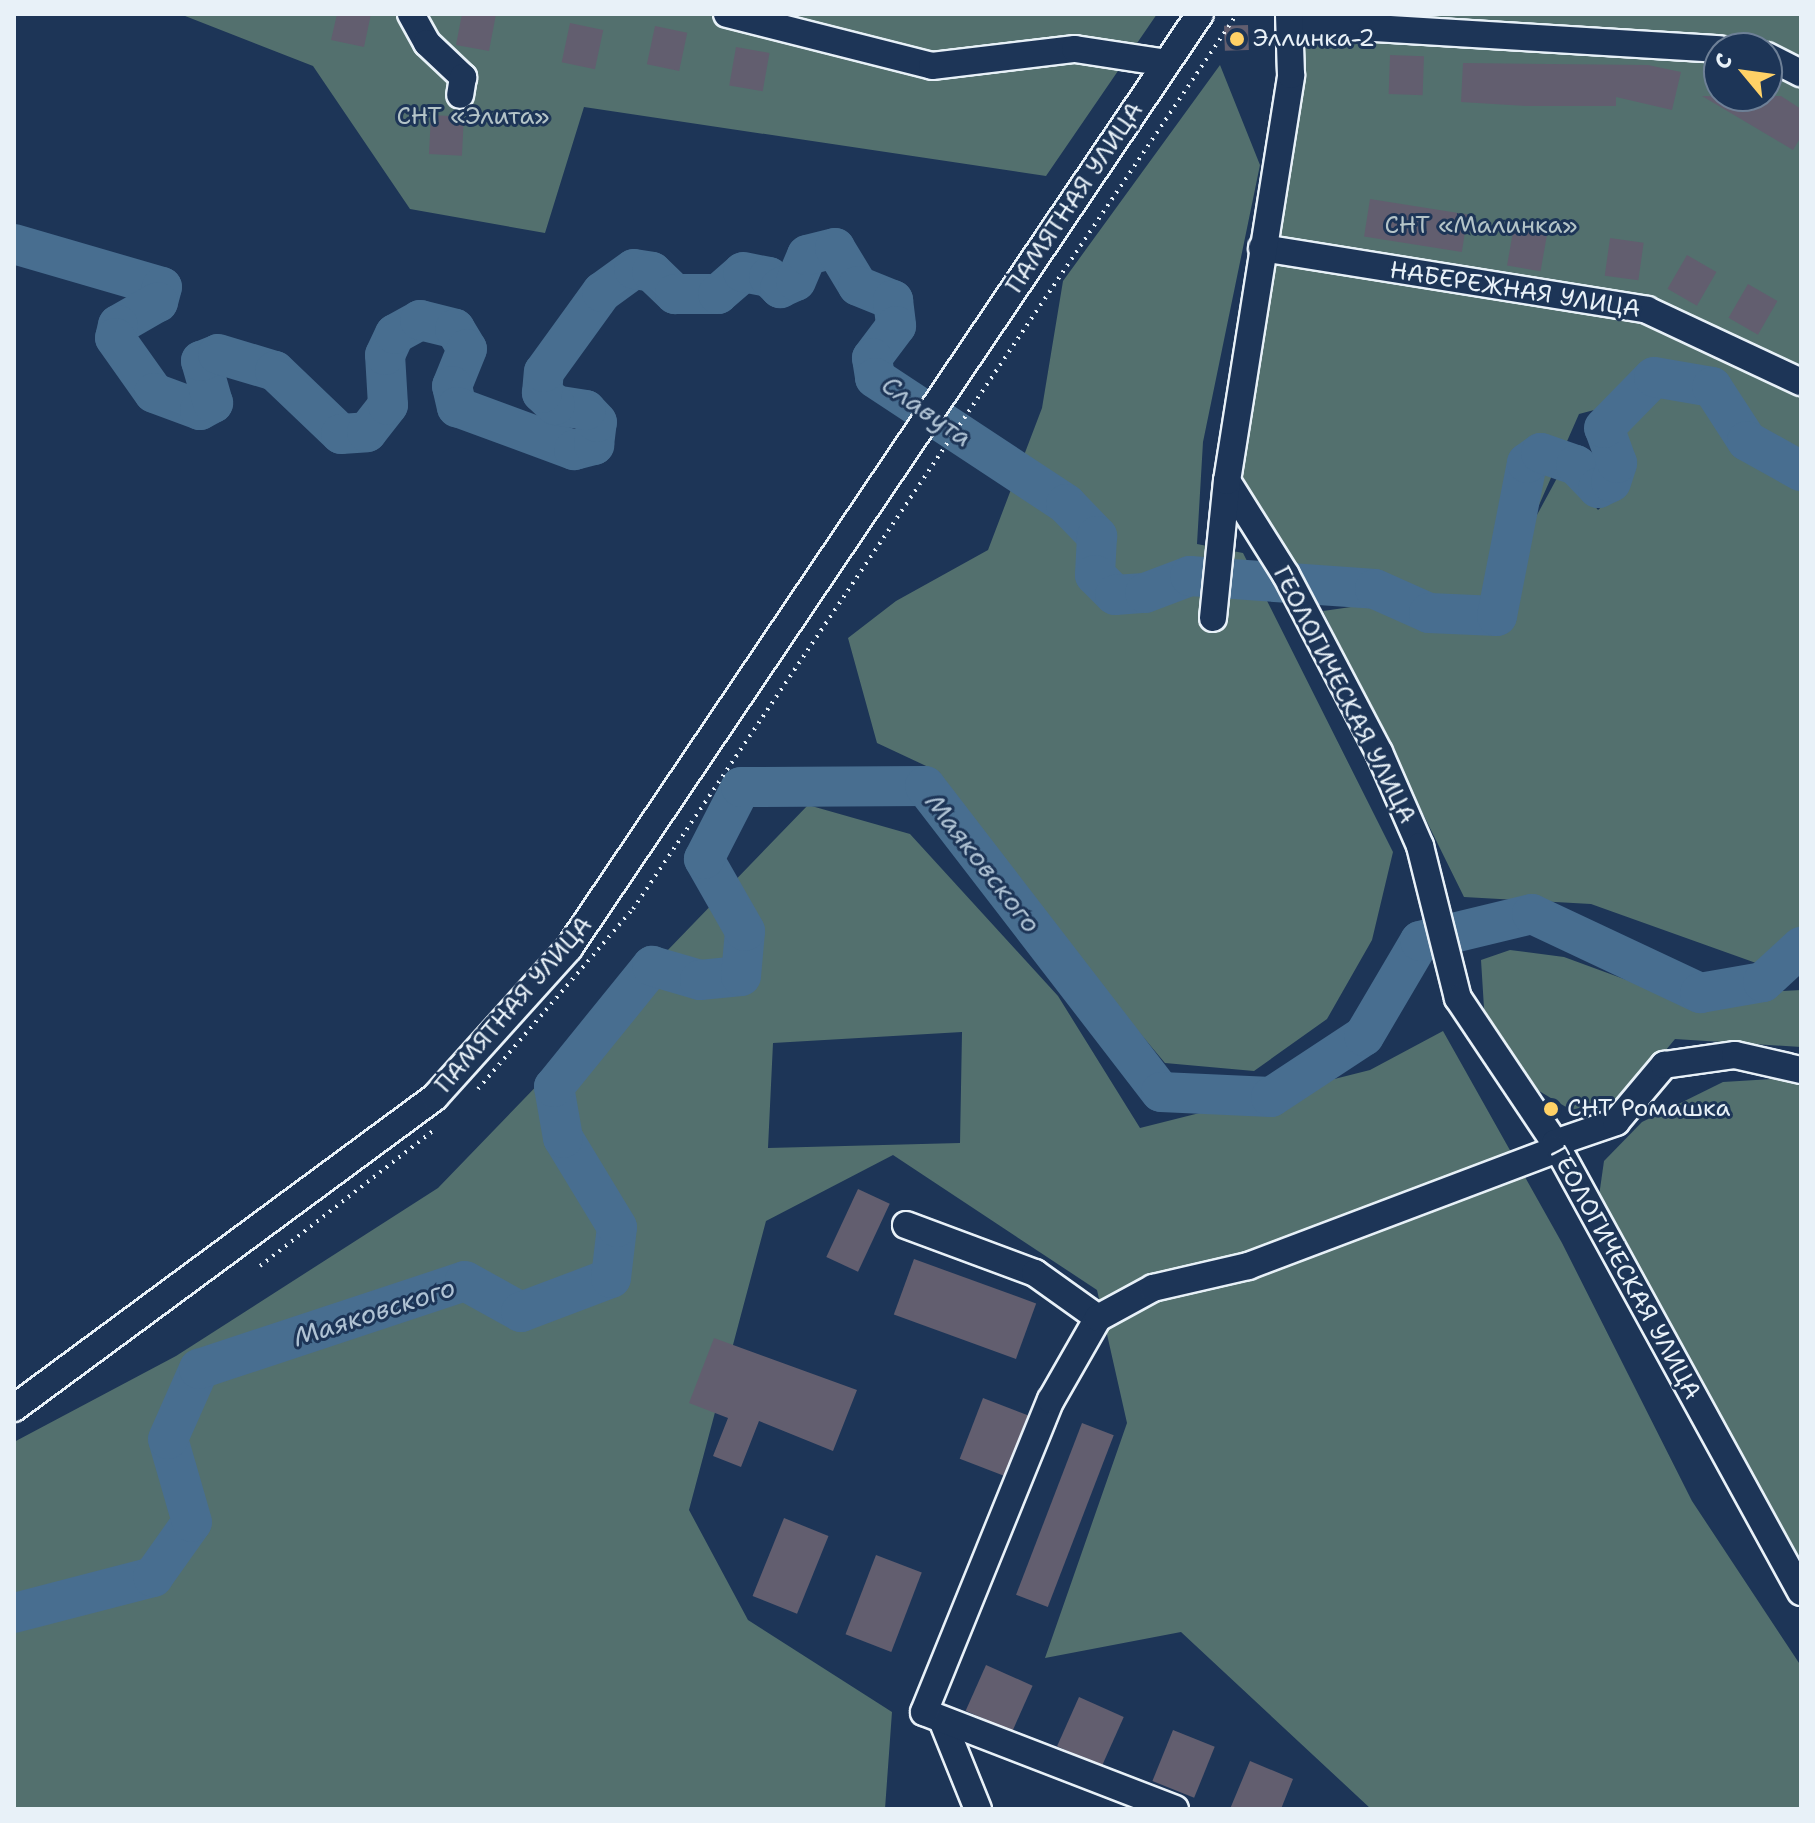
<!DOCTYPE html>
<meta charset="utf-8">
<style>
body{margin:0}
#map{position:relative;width:1815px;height:1823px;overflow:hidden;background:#1d3557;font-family:"Shantell Sans",sans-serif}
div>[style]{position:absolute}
.green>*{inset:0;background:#53706e}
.river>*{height:40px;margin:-20px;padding:0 20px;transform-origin:20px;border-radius:20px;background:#486e90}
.building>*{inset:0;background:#625e6f;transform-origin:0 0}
.path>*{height:4px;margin-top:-2px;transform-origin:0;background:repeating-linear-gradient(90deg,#e8f1f8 0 2px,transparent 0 8px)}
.roads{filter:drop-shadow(2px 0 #e8f1f8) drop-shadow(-2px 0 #e8f1f8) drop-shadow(0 2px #e8f1f8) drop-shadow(0 -2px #e8f1f8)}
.minor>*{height:26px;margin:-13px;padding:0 13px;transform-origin:13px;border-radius:13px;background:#1d3557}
.dots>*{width:22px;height:22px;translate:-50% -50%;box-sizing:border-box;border:4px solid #1d3557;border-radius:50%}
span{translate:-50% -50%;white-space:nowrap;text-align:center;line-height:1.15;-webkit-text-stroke:6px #1d3557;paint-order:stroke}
.poi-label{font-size:24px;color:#e8f1f8}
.left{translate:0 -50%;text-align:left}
.park-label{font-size:24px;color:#b4c4c8}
.street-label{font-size:24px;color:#e8f1f8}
.water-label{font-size:26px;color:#b0c3d4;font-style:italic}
.frame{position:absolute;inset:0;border:16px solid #e8f1f8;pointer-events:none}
.north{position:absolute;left:1703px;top:32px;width:80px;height:80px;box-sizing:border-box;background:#1d3557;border:2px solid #6e8097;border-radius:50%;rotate:299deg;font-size:22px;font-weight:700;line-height:32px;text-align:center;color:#e8f1f8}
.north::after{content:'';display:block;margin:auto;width:28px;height:36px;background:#ffd166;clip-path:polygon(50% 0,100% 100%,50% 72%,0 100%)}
</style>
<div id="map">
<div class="green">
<i style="clip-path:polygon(180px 14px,1157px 14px,1046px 176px,584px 107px,545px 233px,410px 209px,313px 66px)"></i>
<i style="clip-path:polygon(evenodd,1289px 14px,1801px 14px,1801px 471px,1780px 465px,1685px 386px,1579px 414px,1525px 537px,1563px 467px,1598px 510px,1621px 489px,1627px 471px,1613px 412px,1685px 388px,1801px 493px,1801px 930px,1756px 963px,1591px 904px,1464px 897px,1323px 611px,1365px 605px,1471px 625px,1512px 616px,1518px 556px,1497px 616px,1429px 613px,1286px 575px,1227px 481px,1289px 14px,1719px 48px,1767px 48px,1767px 96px,1719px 96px,1719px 48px)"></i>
<i style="clip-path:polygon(1220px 65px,1260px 165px,1203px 442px,1197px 544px,1243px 553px,1393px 852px,1372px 940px,1327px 1019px,1254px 1071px,1165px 1063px,1060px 938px,939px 772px,877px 743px,848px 638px,896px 601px,988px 550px,1042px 408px,1063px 281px)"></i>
<i style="clip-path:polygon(evenodd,808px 805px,910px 834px,1058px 996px,1140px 1128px,1370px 1070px,1443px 1031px,1562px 1243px,1692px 1501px,1801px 1666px,1801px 1809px,1371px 1809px,1181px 1632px,1045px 1658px,1127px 1423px,1097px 1290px,893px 1155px,766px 1221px,689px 1510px,748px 1620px,892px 1712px,885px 1809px,14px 1809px,14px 1442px,176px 1356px,438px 1188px,808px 805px,962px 1032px,960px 1143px,768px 1148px,773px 1043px,962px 1032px)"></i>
<i style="clip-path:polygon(1510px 950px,1564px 957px,1673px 997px,1801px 990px,1801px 1047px,1675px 1039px,1628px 1096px,1571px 1110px,1519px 1079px,1485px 1024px,1481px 960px)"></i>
<i style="clip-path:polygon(1789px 1078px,1801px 1082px,1801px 1564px,1599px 1196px,1604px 1161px,1642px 1122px,1723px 1082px)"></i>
</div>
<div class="river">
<i style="left:14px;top:244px;width:154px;rotate:16.2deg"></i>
<i style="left:162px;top:287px;width:16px;rotate:105deg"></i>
<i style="left:158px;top:302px;width:46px;rotate:150.1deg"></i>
<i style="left:118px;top:325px;width:13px;rotate:103deg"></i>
<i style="left:115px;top:338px;width:67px;rotate:54.7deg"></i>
<i style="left:154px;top:393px;width:49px;rotate:20.3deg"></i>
<i style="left:200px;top:410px;width:15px;rotate:-28deg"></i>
<i style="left:213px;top:403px;width:44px;rotate:-105.9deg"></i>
<i style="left:201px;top:361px;width:18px;rotate:-22deg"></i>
<i style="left:218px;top:354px;width:59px;rotate:16.6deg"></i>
<i style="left:275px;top:371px;width:91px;rotate:43.7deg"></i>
<i style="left:341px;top:434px;width:26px;rotate:-4deg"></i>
<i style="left:367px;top:432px;width:34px;rotate:-52deg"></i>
<i style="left:388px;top:405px;width:50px;rotate:-93.4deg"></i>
<i style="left:385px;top:355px;width:23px;rotate:-65deg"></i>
<i style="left:395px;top:334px;width:29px;rotate:-29deg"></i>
<i style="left:420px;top:320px;width:36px;rotate:14deg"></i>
<i style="left:455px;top:329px;width:23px;rotate:59deg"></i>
<i style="left:467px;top:349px;width:40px;rotate:112deg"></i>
<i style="left:452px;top:386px;width:22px;rotate:77deg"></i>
<i style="left:457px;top:407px;width:125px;rotate:20.2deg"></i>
<i style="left:574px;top:450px;width:21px;rotate:-14deg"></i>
<i style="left:594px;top:445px;width:23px;rotate:-83deg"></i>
<i style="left:597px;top:422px;width:16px;rotate:-133deg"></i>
<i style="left:586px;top:410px;width:31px;rotate:-171deg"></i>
<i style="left:555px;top:405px;width:18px;rotate:-137deg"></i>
<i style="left:542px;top:393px;width:21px;rotate:-85deg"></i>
<i style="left:544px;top:372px;width:99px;rotate:-54.1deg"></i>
<i style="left:602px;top:292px;width:39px;rotate:-36deg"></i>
<i style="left:634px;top:269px;width:18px;rotate:9deg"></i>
<i style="left:652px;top:272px;width:32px;rotate:44deg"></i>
<i style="left:675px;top:294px;width:43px"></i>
<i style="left:718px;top:294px;width:33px;rotate:-41deg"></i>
<i style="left:743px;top:272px;width:26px;rotate:11deg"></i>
<i style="left:769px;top:277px;width:16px;rotate:45deg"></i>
<i style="left:780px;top:288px;width:17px;rotate:-24deg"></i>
<i style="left:796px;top:281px;width:28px;rotate:-67deg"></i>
<i style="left:807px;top:255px;width:29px;rotate:-14deg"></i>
<i style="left:835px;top:248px;width:44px;rotate:58.8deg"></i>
<i style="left:858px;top:286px;width:38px;rotate:22deg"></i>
<i style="left:893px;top:300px;width:26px;rotate:83deg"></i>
<i style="left:896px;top:326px;width:40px;rotate:127deg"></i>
<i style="left:872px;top:358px;width:20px;rotate:81deg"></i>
<i style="left:875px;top:378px;width:229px;rotate:33.4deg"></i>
<i style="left:1066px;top:504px;width:45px;rotate:45.9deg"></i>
<i style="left:1097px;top:536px;width:39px;rotate:93deg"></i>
<i style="left:1095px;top:575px;width:28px;rotate:45deg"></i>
<i style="left:1115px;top:595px;width:30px;rotate:-4deg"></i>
<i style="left:1145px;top:593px;width:48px;rotate:-20.7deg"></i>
<i style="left:1190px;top:576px;width:185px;rotate:4deg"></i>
<i style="left:1375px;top:589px;width:59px;rotate:24deg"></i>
<i style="left:1429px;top:613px;width:68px;rotate:2.5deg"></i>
<i style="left:1497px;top:616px;width:156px;rotate:-78.9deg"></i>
<i style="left:1527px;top:463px;width:17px;rotate:-36deg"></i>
<i style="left:1541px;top:453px;width:37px;rotate:19deg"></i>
<i style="left:1576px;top:465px;width:32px;rotate:46deg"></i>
<i style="left:1598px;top:488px;width:14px;rotate:-25deg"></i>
<i style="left:1611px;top:482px;width:20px;rotate:-72deg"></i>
<i style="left:1617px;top:463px;width:37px;rotate:-110deg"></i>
<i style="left:1604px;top:428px;width:71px;rotate:-45.6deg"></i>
<i style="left:1654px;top:377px;width:59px;rotate:9.8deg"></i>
<i style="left:1712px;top:387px;width:64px;rotate:57.1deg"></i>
<i style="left:1747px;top:441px;width:62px;rotate:29.1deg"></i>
<i style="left:14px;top:1613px;width:144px;rotate:-14.5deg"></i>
<i style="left:153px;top:1577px;width:67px;rotate:-54.7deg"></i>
<i style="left:192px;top:1522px;width:86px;rotate:-106.1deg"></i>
<i style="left:168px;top:1439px;width:77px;rotate:-66.1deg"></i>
<i style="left:199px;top:1369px;width:280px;rotate:-18.3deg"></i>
<i style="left:465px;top:1281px;width:64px;rotate:29deg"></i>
<i style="left:521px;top:1312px;width:96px;rotate:-20.7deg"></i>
<i style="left:611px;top:1278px;width:51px;rotate:-83.3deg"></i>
<i style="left:617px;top:1227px;width:104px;rotate:-121.2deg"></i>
<i style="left:563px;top:1138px;width:52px;rotate:-100deg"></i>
<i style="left:554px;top:1087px;width:156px;rotate:-51deg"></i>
<i style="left:652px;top:966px;width:50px;rotate:16.3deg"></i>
<i style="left:700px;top:980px;width:41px;rotate:-5.6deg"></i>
<i style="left:741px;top:976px;width:45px;rotate:-84.9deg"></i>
<i style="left:745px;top:931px;width:83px;rotate:-119.7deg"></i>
<i style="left:704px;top:859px;width:81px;rotate:-62.8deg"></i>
<i style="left:741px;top:787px;width:184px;rotate:-0.3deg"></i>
<i style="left:925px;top:786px;width:386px;rotate:52.4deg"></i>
<i style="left:1161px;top:1092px;width:110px;rotate:2.6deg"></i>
<i style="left:1271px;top:1097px;width:111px;rotate:-33.3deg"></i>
<i style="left:1364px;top:1036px;width:110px;rotate:-59.5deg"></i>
<i style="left:1420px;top:941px;width:115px;rotate:-13.6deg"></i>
<i style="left:1532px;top:914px;width:186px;rotate:25.2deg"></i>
<i style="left:1700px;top:993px;width:64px;rotate:-9.9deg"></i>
<i style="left:1763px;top:982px;width:52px;rotate:-42.6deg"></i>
</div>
<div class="building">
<i style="clip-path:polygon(337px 14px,371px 14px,364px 47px,331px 40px)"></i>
<i style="clip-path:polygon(462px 14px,496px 14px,489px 51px,456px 45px)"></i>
<i style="left:570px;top:23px;width:34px;height:40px;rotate:12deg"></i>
<i style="left:1248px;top:25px;width:25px;height:24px;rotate:88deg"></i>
<i style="left:655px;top:26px;width:33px;height:39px;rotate:12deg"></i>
<i style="left:736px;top:47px;width:34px;height:39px;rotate:10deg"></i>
<i style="left:1390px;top:55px;width:34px;height:39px;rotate:2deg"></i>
<i style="clip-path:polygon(1463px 63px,1648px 65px,1681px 72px,1672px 110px,1616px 97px,1616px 106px,1526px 106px,1461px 102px)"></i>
<i style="clip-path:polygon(1702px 96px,1781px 96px,1801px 109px,1801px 137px,1793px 150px)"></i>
<i style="left:431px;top:115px;width:33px;height:39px;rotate:3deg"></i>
<i style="left:1370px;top:199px;width:99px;height:38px;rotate:9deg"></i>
<i style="left:1514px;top:226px;width:34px;height:40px;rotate:10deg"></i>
<i style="left:1610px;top:238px;width:34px;height:38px;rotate:8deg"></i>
<i style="left:1687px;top:255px;width:34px;height:39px;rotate:30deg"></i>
<i style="left:1748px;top:284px;width:34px;height:39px;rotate:30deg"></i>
<i style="left:858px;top:1189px;width:35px;height:75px;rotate:25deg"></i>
<i style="left:914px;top:1259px;width:130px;height:59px;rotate:20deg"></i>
<i style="clip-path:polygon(714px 1338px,857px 1390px,833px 1451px,759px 1421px,741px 1467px,713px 1456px,728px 1418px,689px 1403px)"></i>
<i style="left:983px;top:1398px;width:48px;height:65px;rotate:21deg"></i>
<i style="left:1082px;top:1423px;width:34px;height:184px;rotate:21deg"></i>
<i style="left:784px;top:1518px;width:48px;height:84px;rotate:22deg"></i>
<i style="left:876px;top:1555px;width:49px;height:85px;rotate:21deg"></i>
<i style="left:986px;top:1665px;width:51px;height:50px;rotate:24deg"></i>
<i style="left:1079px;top:1697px;width:49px;height:54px;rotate:24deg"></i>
<i style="left:1173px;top:1730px;width:45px;height:55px;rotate:22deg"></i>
<i style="clip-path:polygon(1250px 1761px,1293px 1779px,1281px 1809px,1230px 1809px)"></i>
</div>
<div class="path">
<i style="left:478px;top:1089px;width:238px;rotate:-49.3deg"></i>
<i style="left:633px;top:909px;width:1080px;rotate:-55.99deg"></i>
<i style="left:260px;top:1266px;width:219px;rotate:-38deg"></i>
</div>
<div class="roads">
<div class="minor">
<i style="left:411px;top:14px;width:33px;rotate:61deg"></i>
<i style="left:427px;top:43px;width:50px;rotate:43.4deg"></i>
<i style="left:463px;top:77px;width:18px;rotate:99deg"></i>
<i style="left:727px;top:14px;width:211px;rotate:14.2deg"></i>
<i style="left:932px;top:66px;width:144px;rotate:-6.8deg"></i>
<i style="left:1075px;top:49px;width:92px;rotate:8.7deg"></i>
<i style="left:1293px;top:23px;width:427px;rotate:3.5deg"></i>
<i style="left:1767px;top:56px;width:38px;rotate:27deg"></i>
<i style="left:1262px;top:248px;width:390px;rotate:9.1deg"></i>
<i style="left:1647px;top:310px;width:170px;rotate:25.1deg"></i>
<i style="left:1227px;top:481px;width:111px;rotate:57.9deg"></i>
<i style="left:1286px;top:575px;width:200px;rotate:62.3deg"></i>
<i style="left:1379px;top:752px;width:103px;rotate:66.4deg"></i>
<i style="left:1420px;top:846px;width:157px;rotate:76deg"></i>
<i style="left:1458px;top:998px;width:174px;rotate:56.2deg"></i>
<i style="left:1555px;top:1143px;width:512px;rotate:61.28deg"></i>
<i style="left:1213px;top:618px;width:138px;rotate:-84.2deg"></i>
<i style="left:1227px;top:481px;width:411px;rotate:-81deg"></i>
<i style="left:1291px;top:75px;width:61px;rotate:-91.9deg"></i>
<i style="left:1555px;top:1143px;width:65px;rotate:-19deg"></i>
<i style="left:1616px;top:1122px;width:75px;rotate:-49.9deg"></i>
<i style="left:1664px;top:1065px;width:72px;rotate:-8deg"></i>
<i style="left:1735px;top:1055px;width:68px;rotate:12.8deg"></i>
<i style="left:906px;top:1225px;width:138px;rotate:20.4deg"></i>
<i style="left:1035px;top:1273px;width:77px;rotate:35.5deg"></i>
<i style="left:14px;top:1408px;width:523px;rotate:-36.45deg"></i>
<i style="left:435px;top:1097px;width:200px;rotate:-48deg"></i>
<i style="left:569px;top:948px;width:1127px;rotate:-55.96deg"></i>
<i style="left:942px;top:1720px;width:96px;rotate:68deg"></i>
<i style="left:1175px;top:1809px;width:269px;rotate:-158.9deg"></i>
<i style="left:924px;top:1712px;width:337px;rotate:-67.9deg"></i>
<i style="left:1051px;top:1400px;width:95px;rotate:-60.2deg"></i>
<i style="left:1098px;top:1318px;width:63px;rotate:-28.6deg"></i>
<i style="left:1153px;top:1288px;width:98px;rotate:-13deg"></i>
<i style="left:1248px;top:1266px;width:331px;rotate:-20.7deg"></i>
</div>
</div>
<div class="dots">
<i style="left:1237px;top:39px;background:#ffd166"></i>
<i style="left:1551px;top:1109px;background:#ffd166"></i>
</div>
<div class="poi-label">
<span class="left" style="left:1253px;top:39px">Эллинка-2</span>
<span class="left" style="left:1567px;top:1109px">СНТ Ромашка</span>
</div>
<div class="park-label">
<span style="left:473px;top:117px">СНТ «Элита»</span>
<span style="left:1481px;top:226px">СНТ «Малинка»</span>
</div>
<div class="street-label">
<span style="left:1075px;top:198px;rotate:-56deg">ПАМЯТНАЯ УЛИЦА</span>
<span style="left:1515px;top:290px;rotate:9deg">НАБЕРЕЖНАЯ УЛИЦА</span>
<span style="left:1344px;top:695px;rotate:63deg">ГЕОЛОГИЧЕСКАЯ УЛИЦА</span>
<span style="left:514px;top:1005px;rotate:-49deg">ПАМЯТНАЯ УЛИЦА</span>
<span style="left:1625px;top:1273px;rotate:61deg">ГЕОЛОГИЧЕСКАЯ УЛИЦА</span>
</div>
<div class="water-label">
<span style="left:927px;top:411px;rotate:35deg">Славута</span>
<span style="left:983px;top:863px;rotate:52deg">Маяковского</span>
<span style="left:374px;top:1312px;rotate:-18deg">Маяковского</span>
</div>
<div class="frame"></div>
<div class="north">С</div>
</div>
